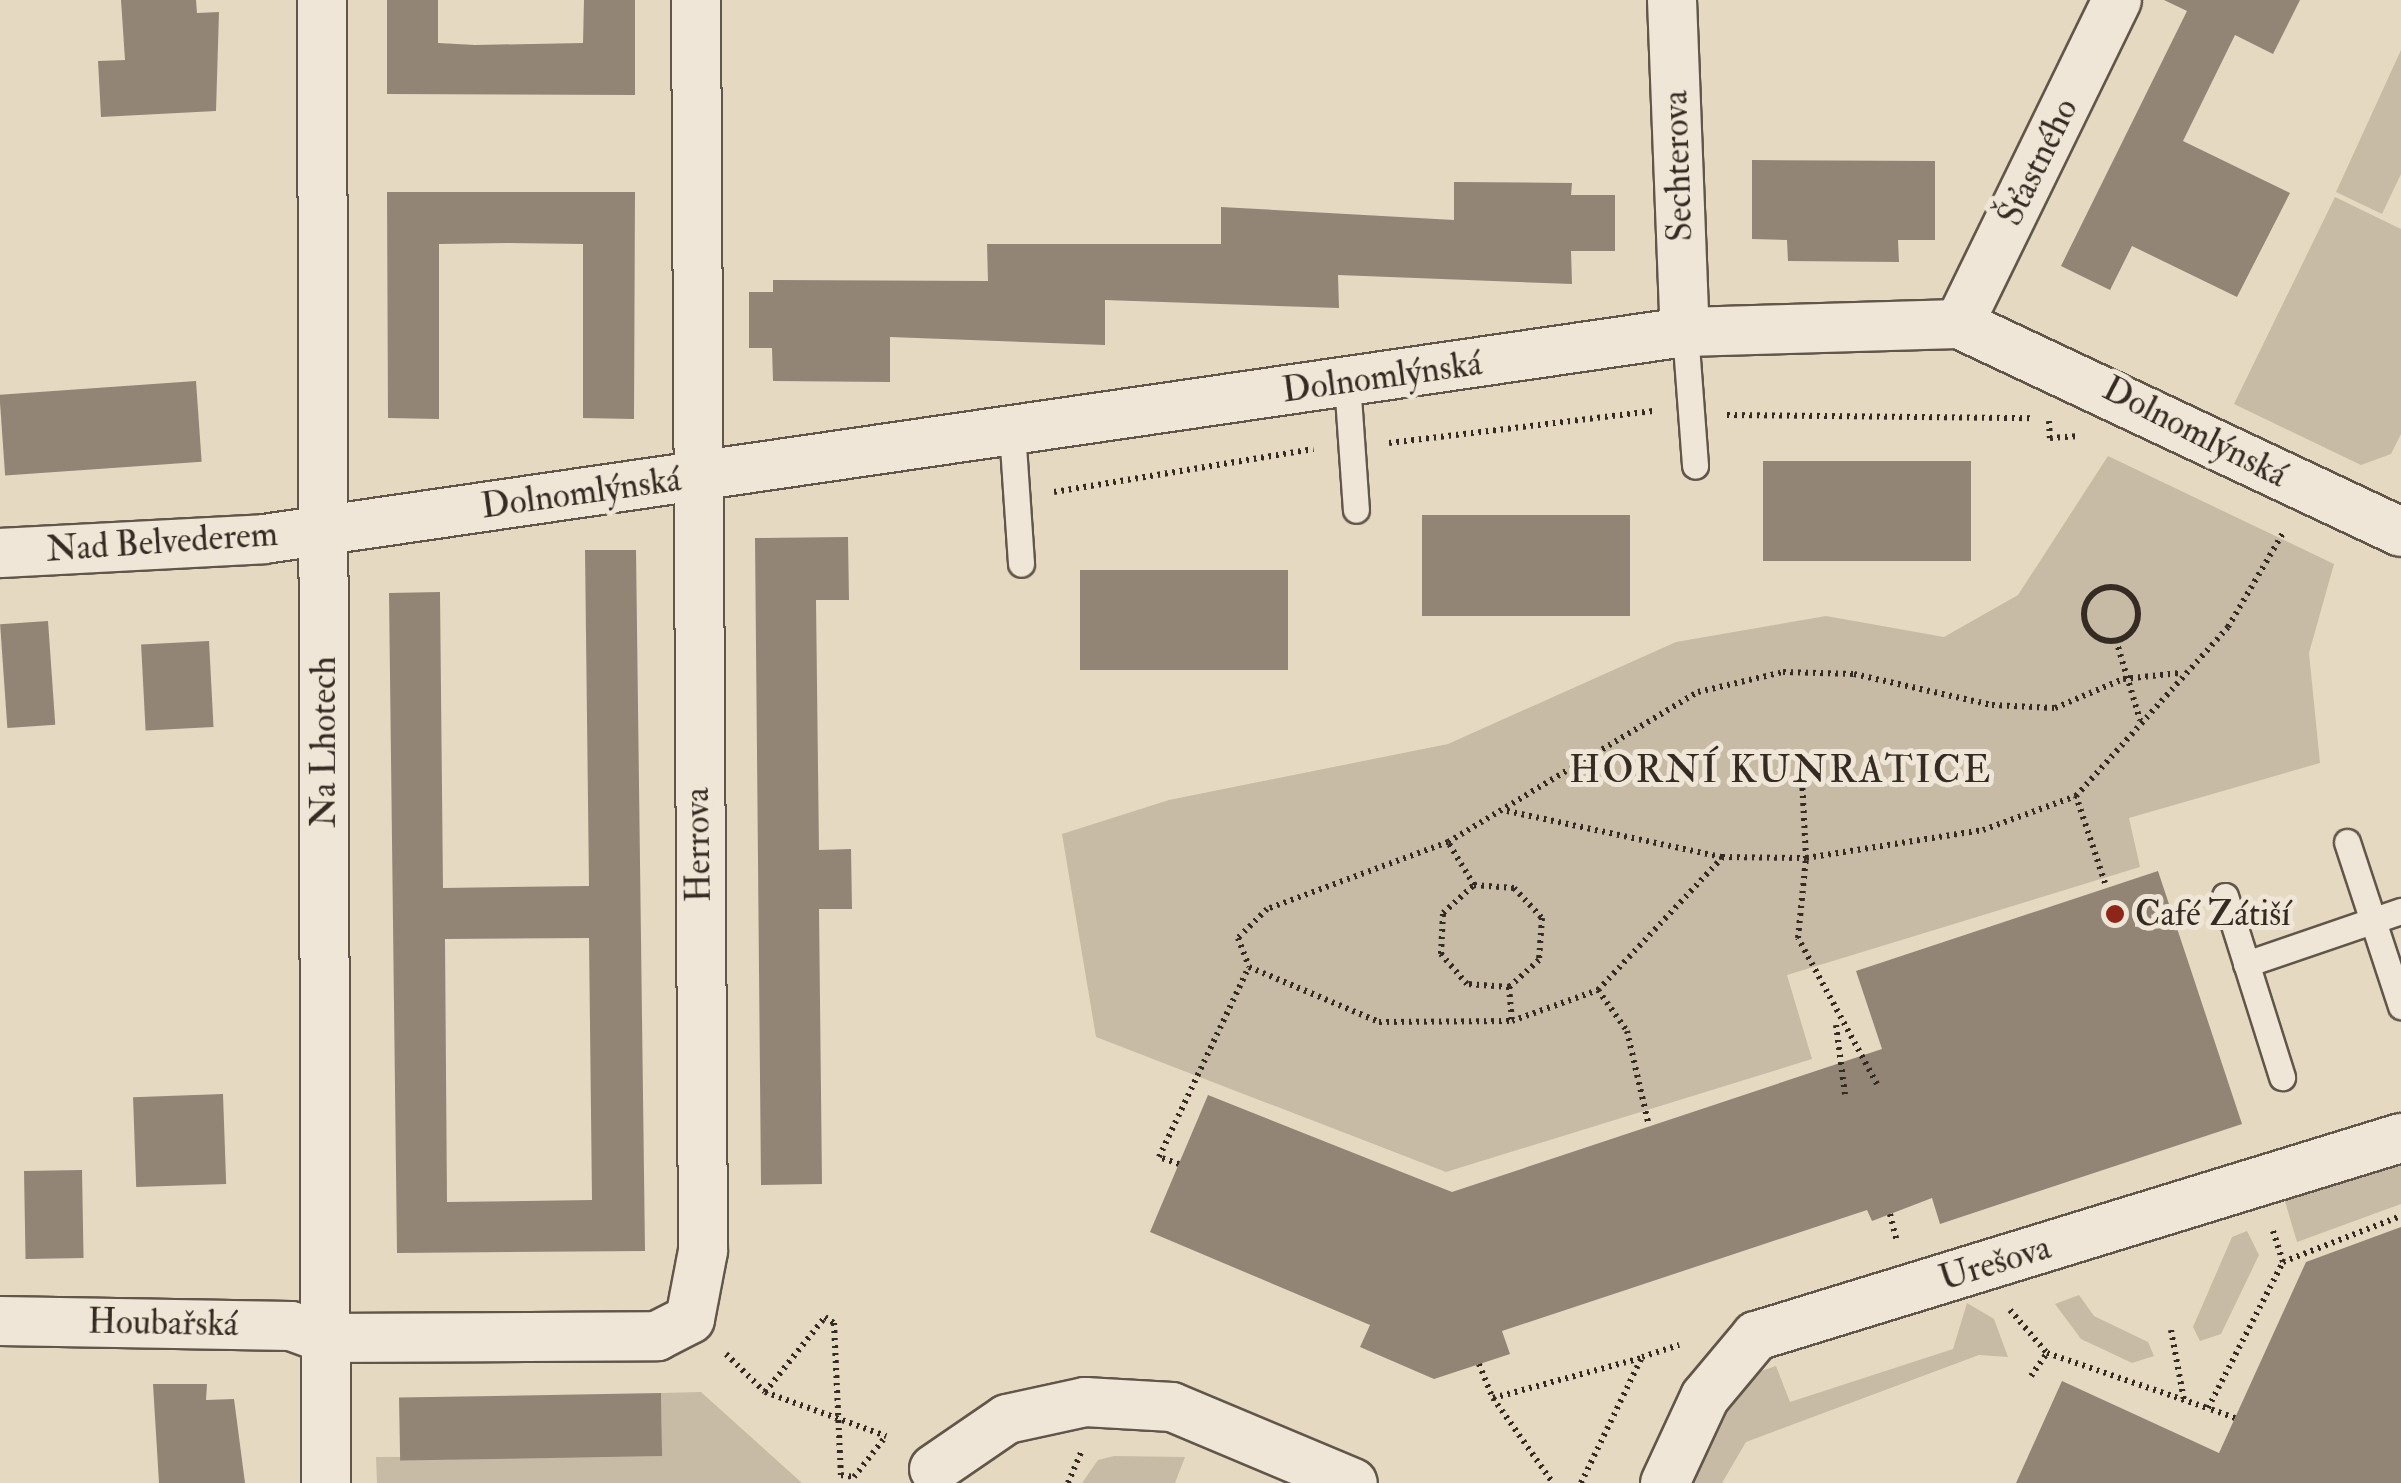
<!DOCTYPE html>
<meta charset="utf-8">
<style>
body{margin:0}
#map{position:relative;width:2401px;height:1483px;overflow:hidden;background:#e6d9c1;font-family:"IM FELL Double Pica",serif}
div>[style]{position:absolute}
.green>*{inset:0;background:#c8bba6}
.building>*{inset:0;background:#928575;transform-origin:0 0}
.path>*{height:6px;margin-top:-3px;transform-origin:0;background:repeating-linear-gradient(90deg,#362b22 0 2.5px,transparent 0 7.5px)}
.path>.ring{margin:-3px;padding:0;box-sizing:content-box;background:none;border:6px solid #362b22;border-radius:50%}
.roads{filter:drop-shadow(2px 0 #62564a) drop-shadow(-2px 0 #62564a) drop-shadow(0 2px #62564a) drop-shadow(0 -2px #62564a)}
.lane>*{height:25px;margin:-12.5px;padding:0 12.5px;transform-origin:12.5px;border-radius:12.5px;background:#efe6d7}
.street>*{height:48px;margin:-24px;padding:0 24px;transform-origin:24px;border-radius:24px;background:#efe6d7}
.dots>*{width:28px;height:28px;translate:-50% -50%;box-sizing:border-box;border:5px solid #efe6d7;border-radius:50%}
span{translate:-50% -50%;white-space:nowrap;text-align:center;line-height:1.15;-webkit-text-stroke:10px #efe6d7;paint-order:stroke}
.street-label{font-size:35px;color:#362b22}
.poi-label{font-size:35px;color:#362b22}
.left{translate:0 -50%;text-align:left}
.neighbourhood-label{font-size:38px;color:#362b22;letter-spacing:2.5px}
</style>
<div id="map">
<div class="green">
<i style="clip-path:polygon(2401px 50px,2401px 174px,2382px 214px,2336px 192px)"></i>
<i style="clip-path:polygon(2335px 197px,2401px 229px,2401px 434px,2391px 454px,2361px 465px,2234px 404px)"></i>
<i style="clip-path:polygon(2108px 456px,2334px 564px,2309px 653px,2320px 763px,2129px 818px,2140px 867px,1787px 975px,1812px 1059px,1446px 1172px,1096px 1037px,1062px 834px,1169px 800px,1448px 744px,1676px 642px,1826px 616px,1944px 637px,2018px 595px)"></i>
<i style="clip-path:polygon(2401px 1160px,2401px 1204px,2297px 1242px,2284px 1198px)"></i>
<i style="clip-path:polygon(2247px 1231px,2259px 1255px,2221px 1334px,2200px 1341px,2193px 1327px,2232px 1237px)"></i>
<i style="clip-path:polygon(2079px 1295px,2094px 1316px,2148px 1342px,2154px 1356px,2132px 1363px,2081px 1339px,2055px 1304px)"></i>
<i style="clip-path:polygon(1967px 1303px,1994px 1319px,2008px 1357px,1979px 1355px,1746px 1442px,1722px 1483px,1674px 1483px,1740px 1378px,1776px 1366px,1790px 1402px,1953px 1349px)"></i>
<i style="clip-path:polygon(701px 1392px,802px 1483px,377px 1483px,376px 1457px,662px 1456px,661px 1393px)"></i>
<i style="clip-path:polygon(1114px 1456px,1185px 1457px,1175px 1483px,1082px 1483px,1098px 1460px)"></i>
</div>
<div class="building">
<i style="clip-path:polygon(121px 0,196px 0,197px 13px,219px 12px,216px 111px,101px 117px,98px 61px,125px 60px)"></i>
<i style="clip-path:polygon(387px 0,438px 0,438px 43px,475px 45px,583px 43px,584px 0,635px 0,635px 95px,387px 94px)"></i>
<i style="clip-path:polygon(2164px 0,2300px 0,2273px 54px,2235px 35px,2183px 141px,2290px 193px,2237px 297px,2132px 246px,2110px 290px,2061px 266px,2187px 11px)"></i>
<i style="clip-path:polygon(1752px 160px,1935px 161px,1935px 240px,1898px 240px,1899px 262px,1788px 261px,1787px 240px,1752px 239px)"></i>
<i style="clip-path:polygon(1454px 182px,1572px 183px,1571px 195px,1615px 195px,1615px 251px,1571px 251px,1572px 284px,1338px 275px,1339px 308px,1105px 300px,1105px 345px,890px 337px,890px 382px,773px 381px,772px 348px,749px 348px,749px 292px,773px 292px,773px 280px,988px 281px,987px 244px,1221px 244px,1221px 207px,1454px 220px)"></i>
<i style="clip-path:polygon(387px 192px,635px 192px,634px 419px,583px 418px,583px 244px,508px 243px,439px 244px,439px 419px,388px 418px)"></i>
<i style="left:196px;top:381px;width:81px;height:197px;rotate:86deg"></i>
<i style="left:1763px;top:461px;width:208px;height:100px"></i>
<i style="left:1422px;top:515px;width:208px;height:101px"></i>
<i style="clip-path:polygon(848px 537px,849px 600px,816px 600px,819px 850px,851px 849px,852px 909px,819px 909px,822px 1184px,761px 1185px,755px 538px)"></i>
<i style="clip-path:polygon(evenodd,585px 550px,636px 550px,645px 1251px,397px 1253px,389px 593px,440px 592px,443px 888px,589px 886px,585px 550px,589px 938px,592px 1200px,447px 1202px,445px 939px,589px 938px)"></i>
<i style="left:1080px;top:570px;width:208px;height:100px"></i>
<i style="left:48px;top:621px;width:104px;height:48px;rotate:86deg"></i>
<i style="left:209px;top:641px;width:86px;height:68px;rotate:87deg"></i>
<i style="clip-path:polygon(2158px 871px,2242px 1124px,1940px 1224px,1932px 1198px,1872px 1221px,1867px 1210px,1502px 1331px,1510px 1354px,1434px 1379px,1360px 1347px,1370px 1325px,1150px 1232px,1208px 1095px,1452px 1192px,1882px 1049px,1856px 971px)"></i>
<i style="left:223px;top:1094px;width:90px;height:90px;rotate:88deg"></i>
<i style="left:82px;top:1170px;width:88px;height:58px;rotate:89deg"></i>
<i style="clip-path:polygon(2401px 1227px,2401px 1483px,2016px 1483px,2062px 1381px,2219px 1453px,2306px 1262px)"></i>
<i style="clip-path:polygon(153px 1384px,207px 1384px,206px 1400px,234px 1399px,245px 1483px,159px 1483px)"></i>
<i style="left:661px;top:1393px;width:63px;height:262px;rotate:89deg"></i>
</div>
<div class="path">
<i style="left:1727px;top:415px;width:307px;rotate:0.6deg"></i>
<i style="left:2049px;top:421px;width:17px;rotate:87deg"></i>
<i style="left:2050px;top:438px;width:26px;rotate:-4deg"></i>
<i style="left:1389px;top:443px;width:268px;rotate:-6.9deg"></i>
<i style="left:1054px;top:492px;width:263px;rotate:-9.4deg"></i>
<i class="ring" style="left:2084px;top:587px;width:48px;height:48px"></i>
<i style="left:2116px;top:640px;width:84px;rotate:73.3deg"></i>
<i style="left:1507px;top:811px;width:220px;rotate:12.1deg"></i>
<i style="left:1722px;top:857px;width:84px;rotate:0.7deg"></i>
<i style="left:1806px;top:858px;width:80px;rotate:-92.9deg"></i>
<i style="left:1448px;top:842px;width:193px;rotate:159.7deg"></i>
<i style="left:1267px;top:909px;width:41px;rotate:135deg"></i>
<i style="left:1238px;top:938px;width:31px;rotate:69deg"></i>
<i style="left:1249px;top:967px;width:141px;rotate:22.9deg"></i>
<i style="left:1379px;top:1022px;width:133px;rotate:-0.4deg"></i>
<i style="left:1512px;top:1021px;width:91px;rotate:-19.8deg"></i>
<i style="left:1598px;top:990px;width:50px;rotate:54.7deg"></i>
<i style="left:1627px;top:1031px;width:93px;rotate:77deg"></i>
<i style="left:2105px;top:883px;width:92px;rotate:-108.4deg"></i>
<i style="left:2076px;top:796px;width:227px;rotate:-48deg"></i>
<i style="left:2228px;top:627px;width:109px;rotate:-59.7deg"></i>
<i style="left:1474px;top:885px;width:50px;rotate:-121.2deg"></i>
<i style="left:1448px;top:842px;width:292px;rotate:-31deg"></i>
<i style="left:1698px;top:692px;width:87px;rotate:-13.2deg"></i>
<i style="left:1783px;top:672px;width:71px;rotate:1.6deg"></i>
<i style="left:1854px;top:674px;width:141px;rotate:12.7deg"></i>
<i style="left:1992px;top:705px;width:63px;rotate:2.7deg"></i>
<i style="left:2055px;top:708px;width:74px;rotate:-23.1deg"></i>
<i style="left:2123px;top:679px;width:57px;rotate:-6deg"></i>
<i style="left:1509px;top:987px;width:42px;rotate:-175.9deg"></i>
<i style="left:1467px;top:984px;width:40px;rotate:-131deg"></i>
<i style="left:1441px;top:954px;width:41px;rotate:-87.2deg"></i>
<i style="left:1443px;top:913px;width:42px;rotate:-42.1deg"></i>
<i style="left:1474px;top:885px;width:40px;rotate:4.3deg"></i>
<i style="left:1514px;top:888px;width:41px;rotate:47deg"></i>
<i style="left:1542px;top:918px;width:42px;rotate:94.1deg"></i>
<i style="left:1539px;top:960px;width:40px;rotate:138deg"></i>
<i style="left:1509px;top:987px;width:34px;rotate:85deg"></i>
<i style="left:1598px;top:990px;width:181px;rotate:-46.8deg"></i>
<i style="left:1836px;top:1025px;width:70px;rotate:82.6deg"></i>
<i style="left:1877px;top:1084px;width:166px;rotate:-118.4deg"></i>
<i style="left:1798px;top:938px;width:80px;rotate:-84.3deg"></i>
<i style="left:1806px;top:858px;width:179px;rotate:-9deg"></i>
<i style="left:1983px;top:830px;width:99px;rotate:-20.1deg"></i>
<i style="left:1179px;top:1164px;width:21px;rotate:-161deg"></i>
<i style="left:1159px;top:1157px;width:210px;rotate:-64.7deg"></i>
<i style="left:1890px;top:1214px;width:29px;rotate:76deg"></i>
<i style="left:2273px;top:1231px;width:33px;rotate:72deg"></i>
<i style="left:2010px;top:1310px;width:57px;rotate:49.3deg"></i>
<i style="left:2047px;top:1353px;width:170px;rotate:18.9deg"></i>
<i style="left:2171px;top:1330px;width:71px;rotate:79.5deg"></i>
<i style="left:726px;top:1354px;width:54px;rotate:44.3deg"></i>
<i style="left:765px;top:1392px;width:129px;rotate:20deg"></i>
<i style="left:1479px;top:1364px;width:37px;rotate:68deg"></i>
<i style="left:1493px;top:1398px;width:153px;rotate:-15.1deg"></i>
<i style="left:2031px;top:1376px;width:28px;rotate:-55deg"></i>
<i style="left:765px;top:1392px;width:96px;rotate:-51.3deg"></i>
<i style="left:825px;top:1317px;width:11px;rotate:34deg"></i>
<i style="left:834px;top:1323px;width:152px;rotate:87.4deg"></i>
<i style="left:841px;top:1475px;width:13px;rotate:9deg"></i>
<i style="left:854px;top:1477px;width:52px;rotate:-52deg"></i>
<i style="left:1493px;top:1398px;width:104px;rotate:54.8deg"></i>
<i style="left:2235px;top:1418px;width:29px;rotate:-160deg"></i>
<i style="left:2208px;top:1408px;width:164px;rotate:-62.8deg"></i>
<i style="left:2283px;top:1262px;width:127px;rotate:-21.3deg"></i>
<i style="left:1068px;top:1483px;width:33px;rotate:-67deg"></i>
<i style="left:1581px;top:1483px;width:140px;rotate:-64.2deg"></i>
<i style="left:1642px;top:1357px;width:39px;rotate:-18deg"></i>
</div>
<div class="roads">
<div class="lane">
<i style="left:1685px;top:332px;width:134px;rotate:85.7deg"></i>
<i style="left:1347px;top:382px;width:128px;rotate:86deg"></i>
<i style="left:1012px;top:431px;width:133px;rotate:86.1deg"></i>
<i style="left:2347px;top:842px;width:173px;rotate:71.8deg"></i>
<i style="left:2225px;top:896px;width:190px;rotate:72.5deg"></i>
<i style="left:2246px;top:964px;width:164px;rotate:-18.9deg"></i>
</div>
<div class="street">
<i style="left:322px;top:0;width:1483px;rotate:89.85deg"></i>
<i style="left:1672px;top:0;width:332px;rotate:87.8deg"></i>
<i style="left:1959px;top:324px;width:360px;rotate:-64deg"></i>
<i style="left:0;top:553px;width:264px;rotate:-3deg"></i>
<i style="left:264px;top:539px;width:1436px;rotate:-8.29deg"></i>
<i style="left:1685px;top:332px;width:274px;rotate:-1.7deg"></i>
<i style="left:1959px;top:324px;width:488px;rotate:25.2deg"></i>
<i style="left:0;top:1321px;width:291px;rotate:1deg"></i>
<i style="left:291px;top:1326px;width:35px;rotate:20deg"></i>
<i style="left:324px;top:1338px;width:333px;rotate:-0.3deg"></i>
<i style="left:657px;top:1336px;width:37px;rotate:-27deg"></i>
<i style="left:690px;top:1319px;width:69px;rotate:-79.2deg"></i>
<i style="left:703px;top:1251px;width:1251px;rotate:-90.32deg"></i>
<i style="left:934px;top:1469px;width:88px;rotate:-34.4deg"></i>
<i style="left:1007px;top:1419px;width:80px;rotate:-12.3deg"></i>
<i style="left:1085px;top:1402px;width:87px;rotate:3.3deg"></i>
<i style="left:1172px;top:1407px;width:196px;rotate:22.8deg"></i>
<i style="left:1665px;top:1483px;width:95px;rotate:-65.1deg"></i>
<i style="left:1705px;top:1397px;width:80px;rotate:-50.1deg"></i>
<i style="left:1756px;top:1336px;width:675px;rotate:-17.07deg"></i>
</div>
</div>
<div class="dots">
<i style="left:2115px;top:914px;background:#8f2418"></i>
</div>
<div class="street-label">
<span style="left:2038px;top:162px;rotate:-64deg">Šťastného</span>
<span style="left:1678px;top:166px;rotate:-92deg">Sechterova</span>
<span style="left:1382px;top:377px;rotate:-8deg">Dolnomlýnská</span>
<span style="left:2195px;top:432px;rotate:27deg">Dolnomlýnská</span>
<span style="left:581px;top:493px;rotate:-8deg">Dolnomlýnská</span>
<span style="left:162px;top:542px;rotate:-4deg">Nad Belvederem</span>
<span style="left:324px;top:742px;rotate:-90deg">Na Lhotech</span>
<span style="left:698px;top:845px;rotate:-91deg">Herrova</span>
<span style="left:1995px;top:1263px;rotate:-17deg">Urešova</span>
<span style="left:163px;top:1323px;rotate:1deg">Houbařská</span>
</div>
<div class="poi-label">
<span class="left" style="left:2135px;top:914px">Café Zátiší</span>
</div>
<div class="neighbourhood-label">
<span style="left:1781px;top:771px">HORNÍ KUNRATICE</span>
</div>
</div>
